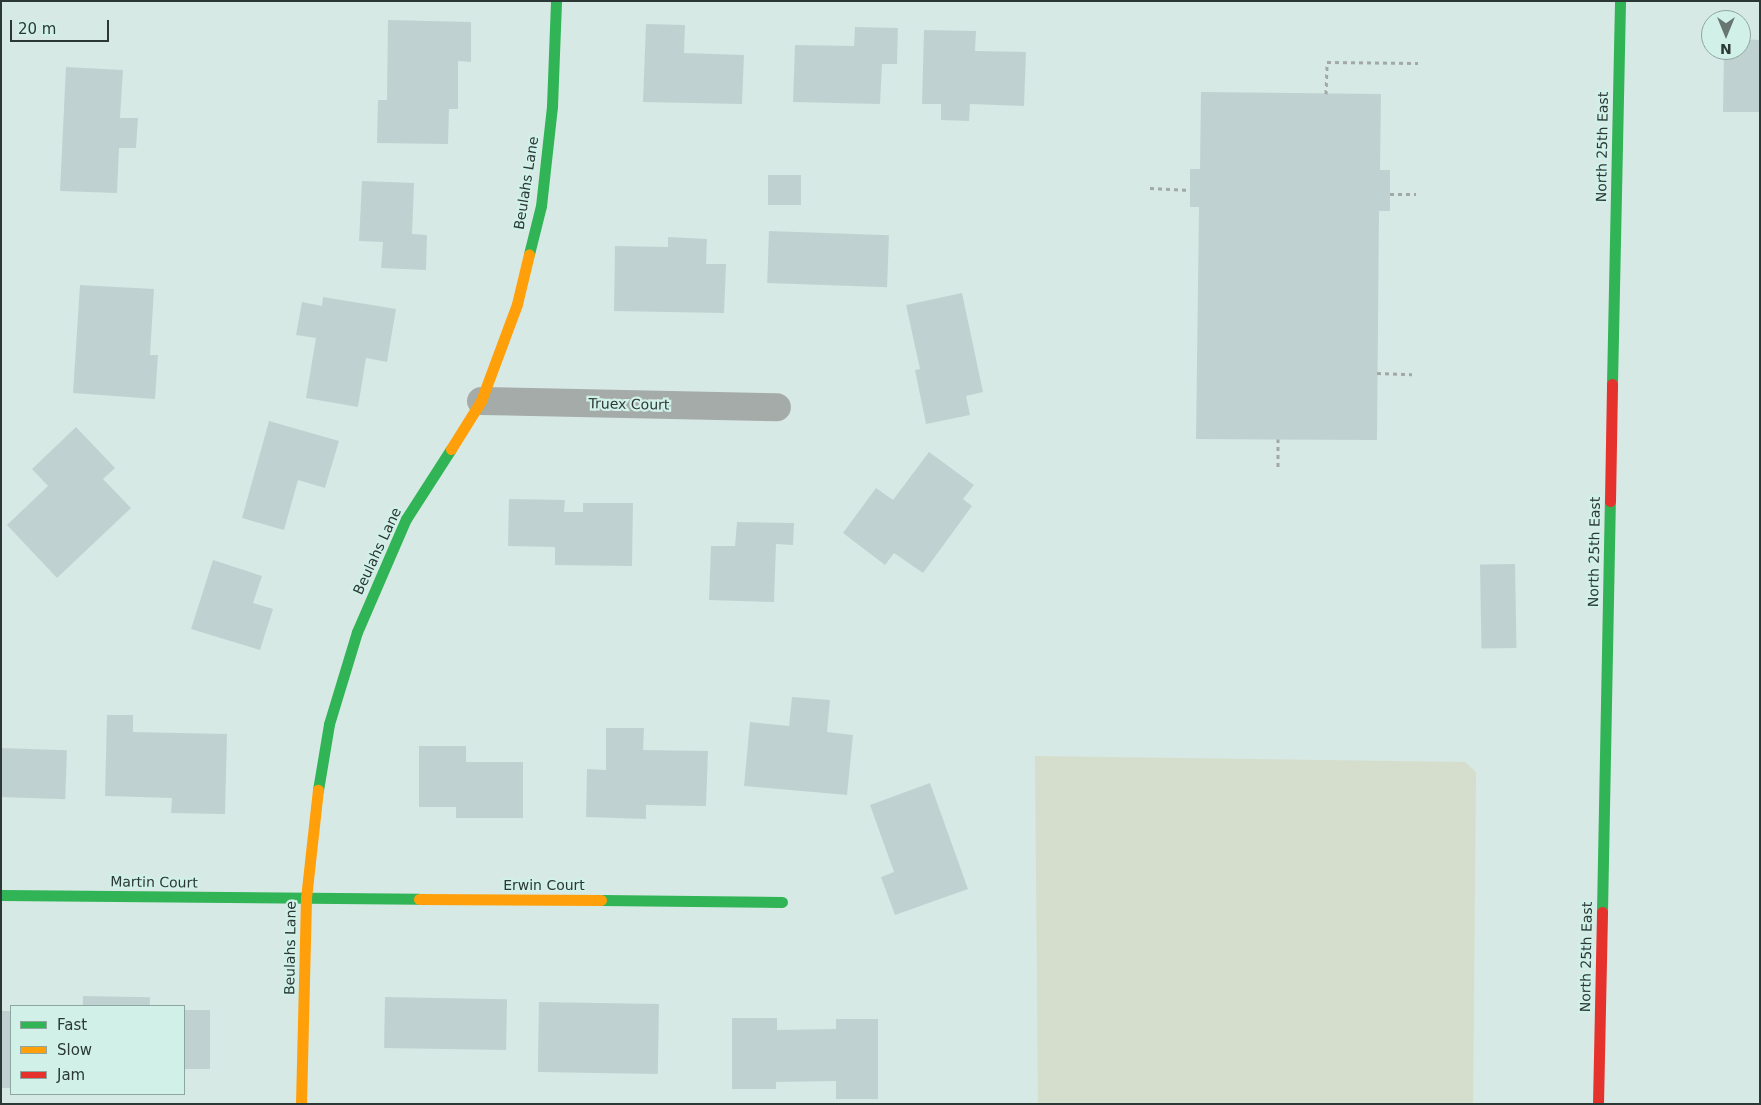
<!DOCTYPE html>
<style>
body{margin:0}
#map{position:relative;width:1761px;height:1105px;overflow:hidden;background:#d7e9e4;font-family:"DejaVu Sans",sans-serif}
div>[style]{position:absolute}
.green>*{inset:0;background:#d5ddcd}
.building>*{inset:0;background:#c0d1d1;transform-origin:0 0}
.path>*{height:3px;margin-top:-1.5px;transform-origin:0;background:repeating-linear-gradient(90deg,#a1a8a5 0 4px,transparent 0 8px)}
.street>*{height:28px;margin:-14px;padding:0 14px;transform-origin:14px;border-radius:14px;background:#a5aba8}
.fast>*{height:11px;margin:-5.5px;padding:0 5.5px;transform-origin:5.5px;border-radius:5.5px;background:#30b455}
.slow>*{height:11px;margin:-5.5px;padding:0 5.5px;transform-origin:5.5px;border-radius:5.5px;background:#ff9f0a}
.jam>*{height:11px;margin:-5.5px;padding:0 5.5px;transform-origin:5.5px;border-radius:5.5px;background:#e5322d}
span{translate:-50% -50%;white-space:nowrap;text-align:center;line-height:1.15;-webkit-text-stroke:4.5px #d0f0e8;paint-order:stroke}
.street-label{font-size:14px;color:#2c3835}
.frame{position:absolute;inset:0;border:2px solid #2c3835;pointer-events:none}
.legend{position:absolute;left:10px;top:1005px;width:175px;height:90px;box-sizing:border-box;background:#d0f0e8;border:1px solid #8ea6a0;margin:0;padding:6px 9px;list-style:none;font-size:15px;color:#2c3835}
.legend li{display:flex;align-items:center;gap:10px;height:25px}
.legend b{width:25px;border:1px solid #8ea6a0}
.north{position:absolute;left:1701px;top:10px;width:50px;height:50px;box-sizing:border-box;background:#d0f0e8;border:1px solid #8ea6a0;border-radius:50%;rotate:180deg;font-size:14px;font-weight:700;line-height:20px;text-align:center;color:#2c3835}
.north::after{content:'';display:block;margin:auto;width:18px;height:22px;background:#687672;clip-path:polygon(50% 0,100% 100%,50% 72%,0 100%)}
.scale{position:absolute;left:10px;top:20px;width:99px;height:22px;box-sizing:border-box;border:2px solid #2c3835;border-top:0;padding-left:6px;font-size:15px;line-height:18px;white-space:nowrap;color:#2c3835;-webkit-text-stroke:4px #d0f0e8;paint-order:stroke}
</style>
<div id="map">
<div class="green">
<i style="clip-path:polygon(1035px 756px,1465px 762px,1476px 772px,1473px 1104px,1038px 1104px)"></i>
</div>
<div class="building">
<i style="clip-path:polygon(388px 20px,471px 22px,471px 62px,458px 61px,458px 109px,449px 109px,448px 144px,377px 143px,378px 100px,387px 100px)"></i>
<i style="clip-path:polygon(646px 24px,685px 25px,684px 53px,744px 55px,742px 104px,643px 102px)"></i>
<i style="clip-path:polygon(855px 27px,898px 28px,897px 64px,882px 64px,880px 104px,793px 102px,795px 45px,854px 46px)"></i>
<i style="clip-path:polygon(924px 30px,976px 31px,975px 51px,1026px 52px,1024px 106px,970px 104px,969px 121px,941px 120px,941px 104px,922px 104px)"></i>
<i style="clip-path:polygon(1741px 39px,1760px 40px,1760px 112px,1723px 112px,1724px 50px,1741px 50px)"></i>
<i style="clip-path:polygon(66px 67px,123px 70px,120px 118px,138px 118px,136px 148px,119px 148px,117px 193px,60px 191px)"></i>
<i style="clip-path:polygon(1201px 92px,1381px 94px,1380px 170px,1390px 170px,1390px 211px,1379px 211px,1377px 440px,1196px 439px,1199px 207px,1190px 207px,1190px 169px,1200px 169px)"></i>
<i style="left:768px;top:175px;width:33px;height:30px"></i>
<i style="clip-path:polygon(362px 181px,414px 183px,412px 234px,427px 235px,426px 270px,381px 268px,383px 242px,359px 241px)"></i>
<i style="left:769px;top:231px;width:120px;height:52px;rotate:2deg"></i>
<i style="clip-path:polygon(668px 237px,707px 239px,706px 264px,726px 264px,724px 313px,614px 311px,615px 246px,668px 247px)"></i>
<i style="clip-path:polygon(80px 285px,154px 289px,150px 355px,158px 355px,155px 399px,73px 393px)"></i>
<i style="clip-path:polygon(962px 293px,983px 392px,966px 396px,970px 415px,926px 424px,915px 370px,920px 369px,906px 305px)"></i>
<i style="clip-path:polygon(323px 297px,396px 309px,387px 362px,366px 358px,358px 407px,306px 398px,316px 338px,296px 335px,302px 302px,322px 306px)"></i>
<i style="clip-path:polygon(269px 421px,339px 441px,325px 488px,298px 480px,284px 530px,242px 518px)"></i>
<i style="clip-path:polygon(76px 427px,115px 468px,103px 479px,131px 508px,57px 578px,7px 525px,48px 486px,32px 469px)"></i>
<i style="clip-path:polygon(929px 452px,974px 485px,963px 499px,972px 506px,923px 573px,894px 553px,885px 565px,843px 533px,876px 488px,893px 500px)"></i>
<i style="clip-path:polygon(509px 499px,565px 500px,564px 512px,583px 512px,583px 503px,633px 503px,632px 566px,555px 565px,555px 547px,508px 546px)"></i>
<i style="clip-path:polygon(737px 522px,794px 523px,793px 545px,776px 544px,774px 602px,709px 600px,711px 546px,735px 546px)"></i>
<i style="clip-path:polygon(213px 560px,262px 576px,253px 603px,273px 609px,260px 650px,191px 629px)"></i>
<i style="left:1515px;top:564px;width:84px;height:35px;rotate:89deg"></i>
<i style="clip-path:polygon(792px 697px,830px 700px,827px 732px,853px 735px,847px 795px,744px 786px,750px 722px,789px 726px)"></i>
<i style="clip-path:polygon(107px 715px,133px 715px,133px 732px,227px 734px,225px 814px,171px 813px,172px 798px,105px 796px)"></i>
<i style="clip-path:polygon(606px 728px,644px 728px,643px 750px,708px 751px,706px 806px,646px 805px,646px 819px,586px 817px,587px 769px,606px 770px)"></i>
<i style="clip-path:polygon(419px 746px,466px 746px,466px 762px,523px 762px,523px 818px,456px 818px,456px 807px,419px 807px)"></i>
<i style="left:1px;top:748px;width:66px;height:49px;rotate:2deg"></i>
<i style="clip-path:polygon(930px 783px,968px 889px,895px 915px,881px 877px,894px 872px,870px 805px)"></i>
<i style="left:83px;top:996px;width:67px;height:10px;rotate:1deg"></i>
<i style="left:385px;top:997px;width:122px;height:51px;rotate:1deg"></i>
<i style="left:539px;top:1002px;width:120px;height:70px;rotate:1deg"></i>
<i style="left:184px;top:1010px;width:26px;height:59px"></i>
<i style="left:1px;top:1011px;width:10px;height:77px"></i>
<i style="clip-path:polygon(732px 1018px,777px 1018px,777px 1030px,836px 1029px,836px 1019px,878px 1019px,878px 1099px,836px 1099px,836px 1081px,776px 1082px,776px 1089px,732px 1089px)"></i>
</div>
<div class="path">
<i style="left:1326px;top:94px;width:32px;rotate:-88deg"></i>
<i style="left:1327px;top:62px;width:91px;rotate:0.6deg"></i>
<i style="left:1150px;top:188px;width:40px;rotate:2.9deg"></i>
<i style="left:1390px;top:194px;width:26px"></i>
<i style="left:1377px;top:373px;width:35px;rotate:2deg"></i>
<i style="left:1278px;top:439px;width:29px;rotate:90deg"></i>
</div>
<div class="street">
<i style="left:481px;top:401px;width:296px;rotate:1.2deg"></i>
</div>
<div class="fast">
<i style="left:529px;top:254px;width:49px;rotate:-76deg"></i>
<i style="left:541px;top:206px;width:101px;rotate:-83.7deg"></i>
<i style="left:552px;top:106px;width:105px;rotate:-87.8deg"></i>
<i style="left:1612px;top:384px;width:383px;rotate:-88.8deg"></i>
<i style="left:318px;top:790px;width:67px;rotate:-80.5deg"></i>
<i style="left:329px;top:724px;width:96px;rotate:-73.1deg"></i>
<i style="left:357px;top:632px;width:123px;rotate:-66.6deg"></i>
<i style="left:406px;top:519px;width:83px;rotate:-57.3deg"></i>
<i style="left:1px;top:895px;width:418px;rotate:0.5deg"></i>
<i style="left:601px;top:900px;width:181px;rotate:0.6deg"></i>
<i style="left:1602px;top:912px;width:411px;rotate:-88.9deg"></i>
</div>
<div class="slow">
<i style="left:451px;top:449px;width:57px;rotate:-58deg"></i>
<i style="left:481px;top:401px;width:103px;rotate:-69.6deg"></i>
<i style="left:517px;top:304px;width:51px;rotate:-76.5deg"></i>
<i style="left:419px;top:899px;width:182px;rotate:0.3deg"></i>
<i style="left:301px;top:1104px;width:206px;rotate:-88.6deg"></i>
<i style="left:306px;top:898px;width:109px;rotate:-83.7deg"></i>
</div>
<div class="jam">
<i style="left:1610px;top:501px;width:117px;rotate:-89deg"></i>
<i style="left:1598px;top:1104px;width:192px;rotate:-88.8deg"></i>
</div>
<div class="street-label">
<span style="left:1602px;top:147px;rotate:-89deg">North 25th East</span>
<span style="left:526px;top:183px;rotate:-81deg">Beulahs Lane</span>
<span style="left:629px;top:404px;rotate:1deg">Truex Court</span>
<span style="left:377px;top:551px;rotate:-65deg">Beulahs Lane</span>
<span style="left:1594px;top:552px;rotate:-89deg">North 25th East</span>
<span style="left:154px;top:882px;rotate:1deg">Martin Court</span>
<span style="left:544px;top:885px">Erwin Court</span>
<span style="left:290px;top:948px;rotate:-89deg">Beulahs Lane</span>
<span style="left:1586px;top:957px;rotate:-89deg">North 25th East</span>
</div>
<div class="frame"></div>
<ul class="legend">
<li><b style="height:6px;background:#30b455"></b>Fast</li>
<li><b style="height:6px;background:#ff9f0a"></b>Slow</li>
<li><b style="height:6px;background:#e5322d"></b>Jam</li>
</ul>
<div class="north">N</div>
<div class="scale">20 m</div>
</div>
